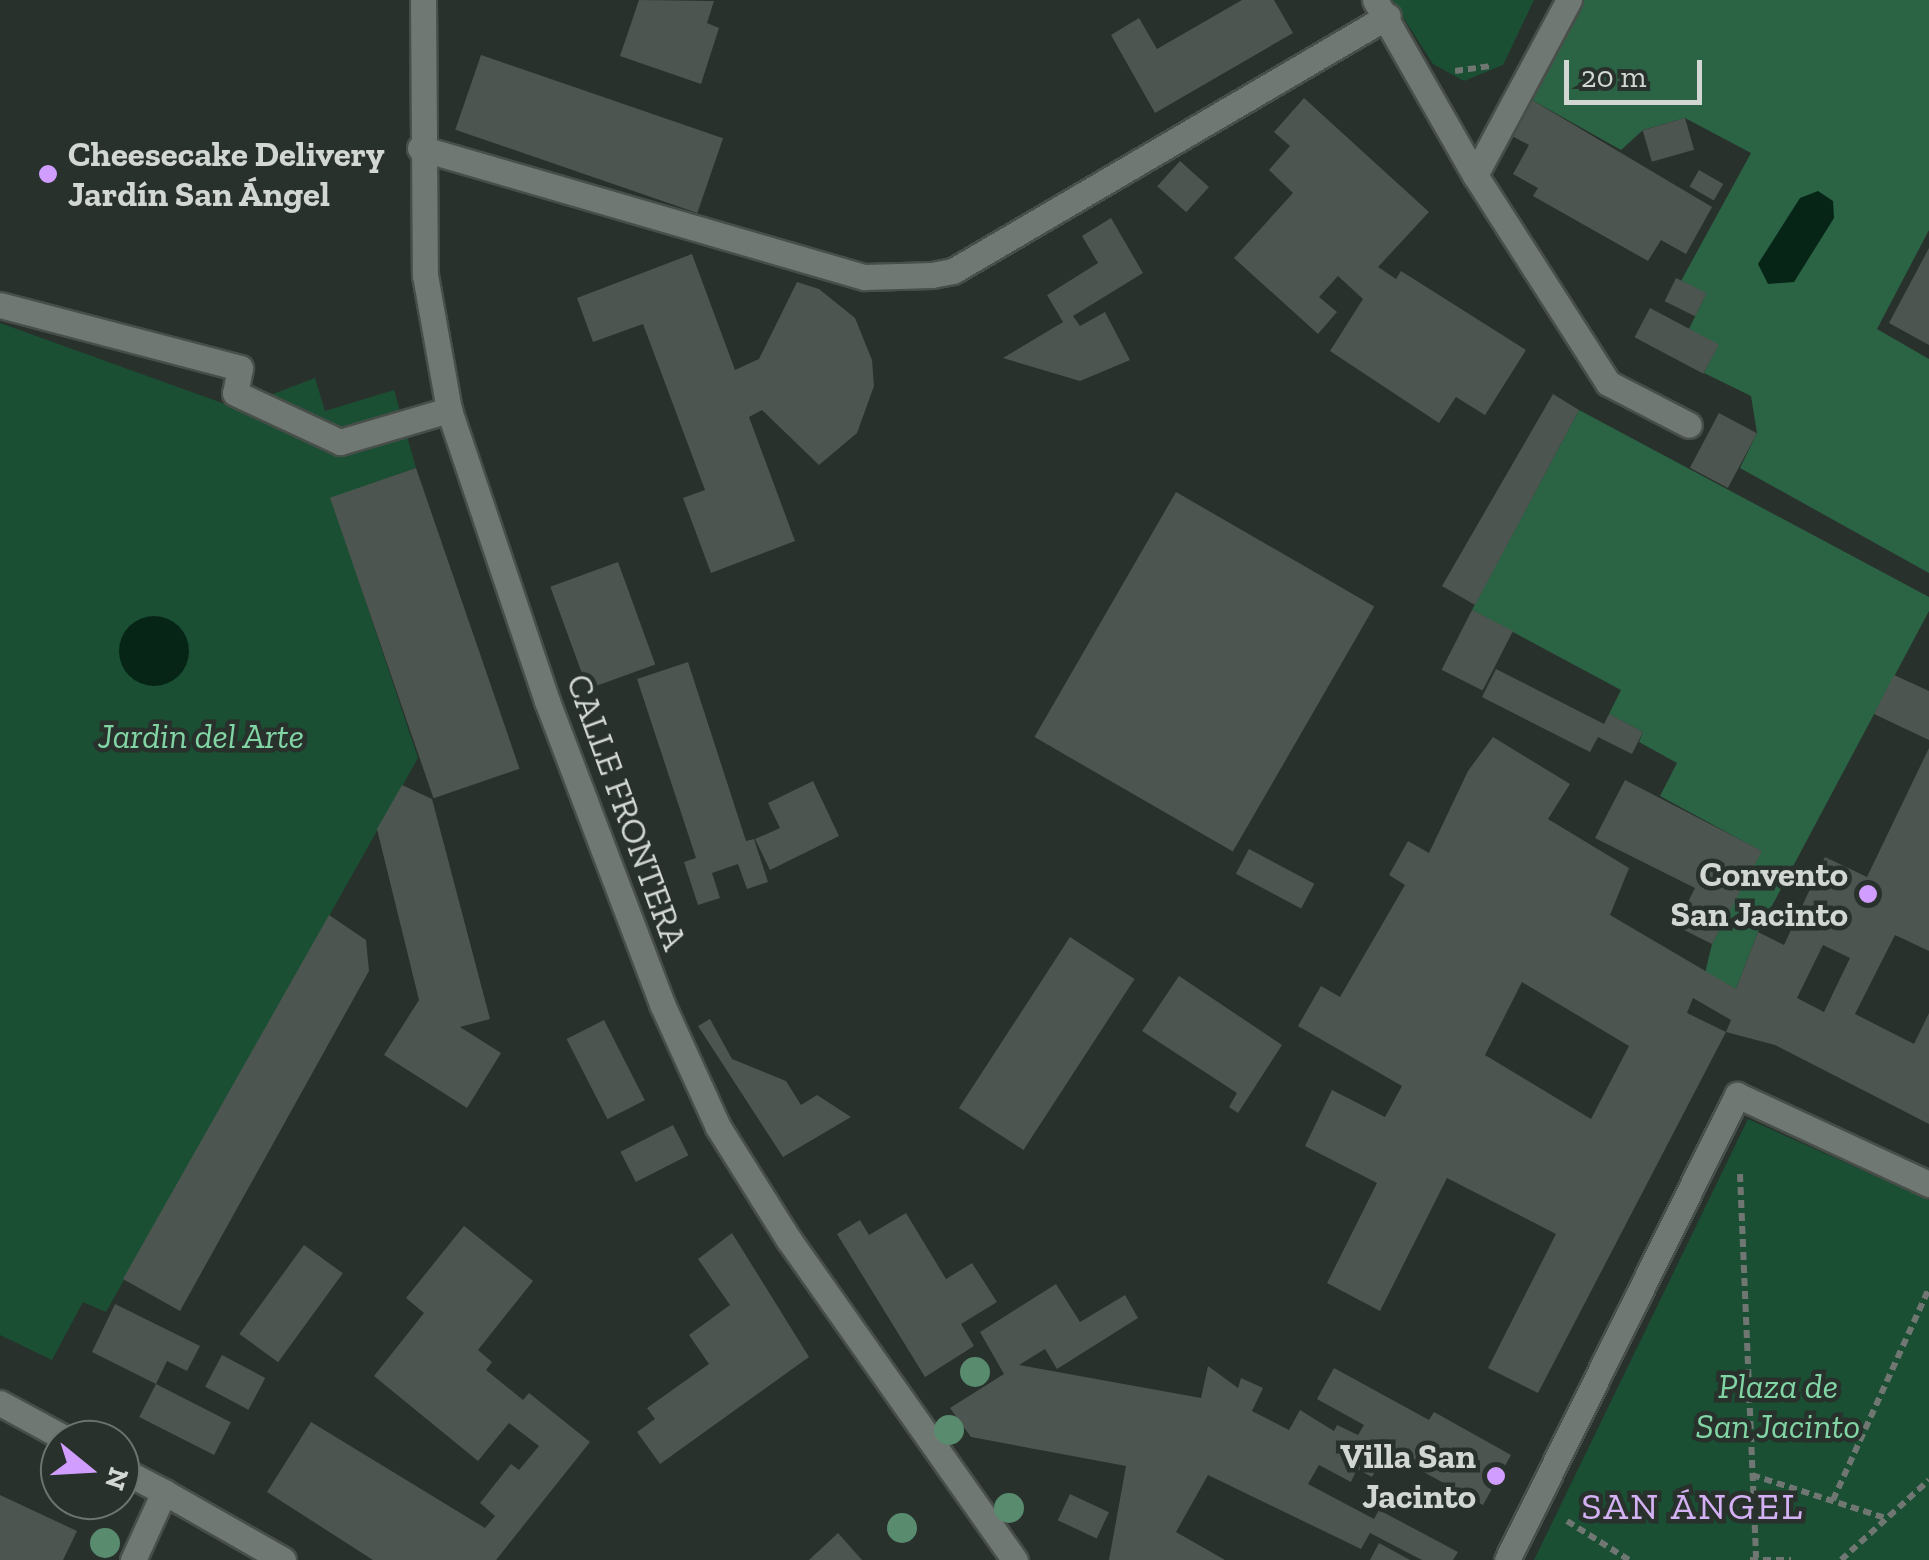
<!DOCTYPE html>
<meta charset="utf-8">
<style>
body{margin:0}
#map{position:relative;width:1929px;height:1560px;overflow:hidden;background:#29312c;font-family:"Zilla Slab",serif}
div>[style]{position:absolute}
.green>*{inset:0;background:#1a4f34}
.forest>*{inset:0;background:#2b6345}
.water>*{inset:0;background:#072516}
.round{border-radius:50%}
.building>*{inset:0;background:#4d5550;transform-origin:0 0}
.path>*{height:6px;margin-top:-3px;transform-origin:0;background:repeating-linear-gradient(90deg,#707773 0 8px,transparent 0 13px)}
.roads{filter:drop-shadow(2px 0 #484e49) drop-shadow(-2px 0 #484e49) drop-shadow(0 2px #484e49) drop-shadow(0 -2px #484e49)}
.pedestrian>*{height:25px;margin:-12.5px;padding:0 12.5px;transform-origin:12.5px;border-radius:12.5px;background:#6f7872}
.minor>*{height:25px;margin:-12.5px;padding:0 12.5px;transform-origin:12.5px;border-radius:12.5px;background:#6f7872}
.tertiary>*{height:25px;margin:-12.5px;padding:0 12.5px;transform-origin:12.5px;border-radius:12.5px;background:#6f7872}
.trees>*{width:30px;height:30px;margin:-15px;border-radius:50%;background:#598b6f}
.dots>*{width:28px;height:28px;translate:-50% -50%;box-sizing:border-box;border:5px solid #29312c;border-radius:50%}
span{translate:-50% -50%;white-space:nowrap;text-align:center;line-height:1.15;-webkit-text-stroke:9px #29312c;paint-order:stroke}
.poi-label{font-size:35px;color:#d2d7d3;font-weight:700}
.left{translate:0 -50%;text-align:left}
.right{translate:-100% -50%;text-align:right}
.park-label{font-size:35px;color:#81d5a5;font-style:italic}
.street-label{font-size:35px;color:#d2d7d3}
.neighbourhood-label{font-size:38px;color:#d4b1f4;letter-spacing:2.5px}
.north{position:absolute;left:40px;top:1420px;width:100px;height:100px;box-sizing:border-box;background:#29312c;border:2px solid #6d736f;border-radius:50%;rotate:108deg;font-size:28px;font-weight:700;line-height:40px;text-align:center;color:#d2d7d3}
.north::after{content:'';display:block;margin:auto;width:35px;height:45px;background:#d19dfe;clip-path:polygon(50% 0,100% 100%,50% 72%,0 100%)}
.scale{position:absolute;left:1564px;top:60px;width:138px;height:45px;box-sizing:border-box;border:5px solid #d2d7d3;border-top:0;padding-left:12px;font-size:30px;line-height:35px;white-space:nowrap;color:#d2d7d3;-webkit-text-stroke:8px #29312c;paint-order:stroke}
</style>
<div id="map">
<div class="green">
<i style="clip-path:polygon(1392px 0,1534px 0,1503px 65px,1464px 81px,1433px 64px)"></i>
<i style="clip-path:polygon(0 323px,236px 408px,315px 378px,325px 411px,394px 390px,416px 468px,331px 498px,418px 758px,106px 1312px,83px 1302px,52px 1360px,0 1335px)"></i>
<i style="clip-path:polygon(1748px 1119px,1929px 1200px,1929px 1560px,1534px 1560px)"></i>
</div>
<div class="forest">
<i style="clip-path:polygon(1580px 0,1929px 0,1929px 230px,1877px 329px,1929px 359px,1929px 573px,1740px 468px,1757px 433px,1751px 396px,1704px 373px,1718px 345px,1689px 329px,1706px 294px,1681px 281px,1751px 153px,1685px 118px,1643px 130px,1621px 150px,1532px 100px)"></i>
<i style="clip-path:polygon(1579px 410px,1929px 597px,1929px 611px,1758px 932px,1736px 989px,1705px 973px,1712px 944px,1761px 851px,1660px 796px,1677px 763px,1639px 742px,1643px 732px,1609px 714px,1621px 690px,1472px 610px)"></i>
</div>
<div class="water">
<i style="clip-path:polygon(1818px 191px,1833px 201px,1834px 218px,1794px 282px,1768px 284px,1758px 264px,1800px 198px)"></i>
<i class="round" style="left:119px;top:616px;width:70px;height:70px"></i>
</div>
<div class="building">
<i style="clip-path:polygon(639px 0,714px 1px,707px 23px,719px 28px,701px 84px,620px 56px)"></i>
<i style="clip-path:polygon(1242px 0,1274px 0,1293px 33px,1155px 113px,1111px 35px,1139px 18px,1157px 49px)"></i>
<i style="left:481px;top:55px;width:256px;height:79px;rotate:19deg"></i>
<i style="clip-path:polygon(1304px 98px,1429px 212px,1378px 267px,1396px 279px,1401px 271px,1526px 350px,1485px 415px,1456px 397px,1439px 423px,1330px 351px,1363px 299px,1338px 276px,1319px 297px,1337px 312px,1318px 334px,1234px 258px,1293px 193px,1269px 170px,1290px 146px,1274px 132px)"></i>
<i style="clip-path:polygon(1532px 100px,1712px 207px,1686px 254px,1661px 240px,1648px 261px,1533px 196px,1538px 188px,1513px 174px,1529px 145px,1512px 136px)"></i>
<i style="left:1685px;top:118px;width:33px;height:44px;rotate:74deg"></i>
<i style="left:1180px;top:161px;width:39px;height:34px;rotate:42deg"></i>
<i style="left:1699px;top:170px;width:28px;height:19px;rotate:30deg"></i>
<i style="clip-path:polygon(1111px 218px,1143px 273px,1073px 316px,1080px 326px,1105px 312px,1130px 360px,1080px 381px,1003px 358px,1063px 322px,1047px 295px,1098px 263px,1082px 236px)"></i>
<i style="clip-path:polygon(1929px 248px,1929px 345px,1889px 323px)"></i>
<i style="clip-path:polygon(692px 254px,735px 370px,759px 359px,797px 282px,819px 289px,855px 318px,872px 360px,874px 386px,857px 433px,819px 465px,762px 410px,749px 417px,795px 541px,711px 573px,683px 498px,705px 490px,643px 324px,593px 342px,577px 298px)"></i>
<i style="left:1676px;top:278px;width:34px;height:26px;rotate:26deg"></i>
<i style="left:1650px;top:308px;width:78px;height:33px;rotate:28deg"></i>
<i style="clip-path:polygon(1553px 394px,1579px 410px,1475px 605px,1442px 586px)"></i>
<i style="left:1719px;top:413px;width:43px;height:62px;rotate:28deg"></i>
<i style="left:416px;top:468px;width:318px;height:91px;rotate:71deg"></i>
<i style="left:1176px;top:492px;width:229px;height:283px;rotate:30deg"></i>
<i style="left:618px;top:562px;width:109px;height:72px;rotate:70deg"></i>
<i style="left:1472px;top:610px;width:46px;height:67px;rotate:27deg"></i>
<i style="clip-path:polygon(688px 662px,746px 841px,754px 839px,768px 882px,747px 889px,738px 864px,712px 873px,720px 898px,698px 905px,684px 862px,696px 858px,637px 679px)"></i>
<i style="clip-path:polygon(1496px 669px,1604px 724px,1609px 714px,1643px 732px,1632px 754px,1598px 737px,1590px 752px,1482px 697px)"></i>
<i style="clip-path:polygon(1894px 675px,1929px 691px,1929px 740px,1874px 714px)"></i>
<i style="clip-path:polygon(evenodd,1493px 737px,1570px 784px,1548px 819px,1629px 868px,1610px 915px,1736px 989px,1758px 932px,1784px 945px,1825px 857px,1867px 877px,1929px 748px,1929px 951px,1895px 935px,1855px 1014px,1914px 1044px,1929px 1013px,1929px 1124px,1775px 1045px,1726px 1032px,1731px 1020px,1693px 998px,1687px 1013px,1726px 1032px,1538px 1393px,1488px 1368px,1556px 1234px,1447px 1178px,1380px 1311px,1327px 1283px,1377px 1183px,1305px 1146px,1332px 1090px,1385px 1117px,1402px 1086px,1298px 1026px,1321px 986px,1340px 997px,1405px 885px,1389px 875px,1408px 841px,1429px 853px,1468px 771px,1493px 737px,1823px 945px,1850px 958px,1824px 1012px,1797px 998px,1823px 945px,1493px 737px,1522px 982px,1629px 1046px,1591px 1119px,1485px 1055px,1522px 982px)"></i>
<i style="clip-path:polygon(1625px 780px,1762px 851px,1712px 944px,1676px 926px,1695px 888px,1595px 838px)"></i>
<i style="clip-path:polygon(813px 781px,839px 836px,770px 870px,755px 839px,780px 828px,768px 803px)"></i>
<i style="clip-path:polygon(402px 785px,432px 799px,490px 1019px,460px 1027px,501px 1053px,467px 1108px,384px 1055px,419px 1000px,377px 829px)"></i>
<i style="left:1249px;top:849px;width:74px;height:28px;rotate:28deg"></i>
<i style="clip-path:polygon(329px 915px,366px 940px,369px 971px,180px 1311px,123px 1279px)"></i>
<i style="left:1070px;top:937px;width:77px;height:204px;rotate:33deg"></i>
<i style="clip-path:polygon(1179px 976px,1282px 1045px,1238px 1113px,1229px 1107px,1237px 1093px,1142px 1031px)"></i>
<i style="clip-path:polygon(710px 1019px,732px 1059px,786px 1081px,801px 1105px,817px 1095px,851px 1117px,783px 1157px,698px 1026px)"></i>
<i style="left:604px;top:1020px;width:90px;height:42px;rotate:63deg"></i>
<i style="left:673px;top:1125px;width:34px;height:59px;rotate:63deg"></i>
<i style="clip-path:polygon(906px 1213px,946px 1279px,972px 1263px,997px 1302px,961px 1324px,974px 1346px,925px 1377px,837px 1234px,860px 1220px,869px 1235px)"></i>
<i style="clip-path:polygon(464px 1226px,533px 1281px,478px 1350px,492px 1362px,486px 1370px,523px 1400px,529px 1393px,590px 1442px,496px 1560px,373px 1560px,267px 1492px,311px 1422px,485px 1528px,495px 1516px,480px 1503px,511px 1464px,519px 1470px,539px 1446px,509px 1423px,478px 1461px,374px 1376px,424px 1313px,406px 1298px)"></i>
<i style="clip-path:polygon(732px 1233px,809px 1357px,660px 1464px,637px 1432px,655px 1419px,647px 1408px,709px 1364px,689px 1335px,730px 1305px,698px 1259px)"></i>
<i style="left:304px;top:1245px;width:48px;height:110px;rotate:36deg"></i>
<i style="clip-path:polygon(1056px 1284px,1080px 1322px,1125px 1295px,1138px 1318px,1057px 1369px,1045px 1349px,1019px 1365px,1201px 1398px,1208px 1366px,1238px 1388px,1241px 1378px,1263px 1388px,1252px 1411px,1289px 1430px,1300px 1410px,1334px 1431px,1337px 1425px,1358px 1435px,1364px 1425px,1317px 1399px,1334px 1368px,1429px 1420px,1434px 1412px,1511px 1455px,1483px 1505px,1386px 1451px,1372px 1477px,1357px 1469px,1351px 1482px,1319px 1465px,1308px 1484px,1374px 1519px,1379px 1510px,1458px 1552px,1453px 1560px,1422px 1560px,1370px 1533px,1361px 1549px,1208px 1475px,1176px 1532px,1225px 1560px,1109px 1560px,1126px 1466px,971px 1437px,950px 1408px,1004px 1374px,980px 1332px)"></i>
<i style="clip-path:polygon(115px 1304px,200px 1346px,187px 1371px,167px 1361px,156px 1384px,92px 1352px)"></i>
<i style="left:222px;top:1355px;width:49px;height:36px;rotate:28deg"></i>
<i style="left:156px;top:1384px;width:84px;height:37px;rotate:27deg"></i>
<i style="left:1070px;top:1494px;width:43px;height:29px;rotate:25deg"></i>
<i style="clip-path:polygon(0 1495px,77px 1531px,63px 1560px,0 1560px)"></i>
<i style="clip-path:polygon(838px 1533px,862px 1560px,809px 1560px)"></i>
<i style="clip-path:polygon(1379px 1543px,1410px 1560px,1370px 1560px)"></i>
</div>
<div class="path">
<i style="left:1455px;top:71px;width:35px;rotate:-8deg"></i>
<i style="left:1740px;top:1174px;width:384px;rotate:87.6deg"></i>
<i style="left:1752px;top:1475px;width:143px;rotate:17.9deg"></i>
<i style="left:1833px;top:1500px;width:233px;rotate:-65.6deg"></i>
<i style="left:1567px;top:1521px;width:73px;rotate:32.2deg"></i>
<i style="left:1750px;top:1560px;width:41px"></i>
<i style="left:1841px;top:1560px;width:119px;rotate:-42.3deg"></i>
</div>
<div class="roads">
<div class="pedestrian">
<i style="left:240px;top:368px;width:25px;rotate:101deg"></i>
<i style="left:235px;top:393px;width:116px;rotate:25deg"></i>
<i style="left:340px;top:442px;width:114px;rotate:-16.4deg"></i>
</div>
<div class="minor">
<i style="left:423px;top:0;width:275px;rotate:89.6deg"></i>
<i style="left:425px;top:275px;width:137px;rotate:79.9deg"></i>
<i style="left:449px;top:410px;width:307px;rotate:71.4deg"></i>
<i style="left:547px;top:701px;width:324px;rotate:69.2deg"></i>
<i style="left:662px;top:1004px;width:135px;rotate:65.5deg"></i>
<i style="left:718px;top:1127px;width:133px;rotate:57.9deg"></i>
<i style="left:789px;top:1240px;width:392px;rotate:54.8deg"></i>
<i style="left:1375px;top:0;width:202px;rotate:60.3deg"></i>
<i style="left:1475px;top:175px;width:247px;rotate:57.4deg"></i>
<i style="left:1608px;top:383px;width:91px;rotate:27.4deg"></i>
<i style="left:420px;top:148px;width:463px;rotate:16.2deg"></i>
<i style="left:865px;top:277px;width:67px;rotate:-1.7deg"></i>
<i style="left:932px;top:275px;width:21px;rotate:-11deg"></i>
<i style="left:953px;top:271px;width:504px;rotate:-30.38deg"></i>
<i style="left:1475px;top:175px;width:199px;rotate:-61.8deg"></i>
<i style="left:0;top:305px;width:248px;rotate:14.7deg"></i>
<i style="left:164px;top:1492px;width:137px;rotate:29.7deg"></i>
<i style="left:1507px;top:1560px;width:519px;rotate:-63.68deg"></i>
<i style="left:1737px;top:1095px;width:212px;rotate:24.9deg"></i>
</div>
<div class="tertiary">
<i style="left:0;top:1403px;width:77px;rotate:28.6deg"></i>
<i style="left:120px;top:1469px;width:50px;rotate:27.6deg"></i>
<i style="left:164px;top:1492px;width:75px;rotate:114.5deg"></i>
</div>
</div>
<div class="trees">
<i style="left:975px;top:1372px"></i>
<i style="left:949px;top:1430px"></i>
<i style="left:1009px;top:1508px"></i>
<i style="left:902px;top:1528px"></i>
<i style="left:105px;top:1543px"></i>
</div>
<div class="dots">
<i style="left:48px;top:174px;background:#d19dfe"></i>
<i style="left:1868px;top:894px;background:#d19dfe"></i>
<i style="left:1496px;top:1476px;background:#d19dfe"></i>
</div>
<div class="poi-label">
<span class="left" style="left:68px;top:174px">Cheesecake Delivery<br>Jardín San Ángel</span>
<span class="right" style="left:1848px;top:894px">Convento<br>San Jacinto</span>
<span class="right" style="left:1476px;top:1476px">Villa San<br>Jacinto</span>
</div>
<div class="park-label">
<span style="left:201px;top:736px">Jardin del Arte</span>
<span style="left:1778px;top:1406px">Plaza de<br>San Jacinto</span>
</div>
<div class="street-label">
<span style="left:627px;top:812px;rotate:70deg">CALLE FRONTERA</span>
</div>
<div class="neighbourhood-label">
<span style="left:1693px;top:1507px">SAN ÁNGEL</span>
</div>
<div class="north">N</div>
<div class="scale">20 m</div>
</div>
